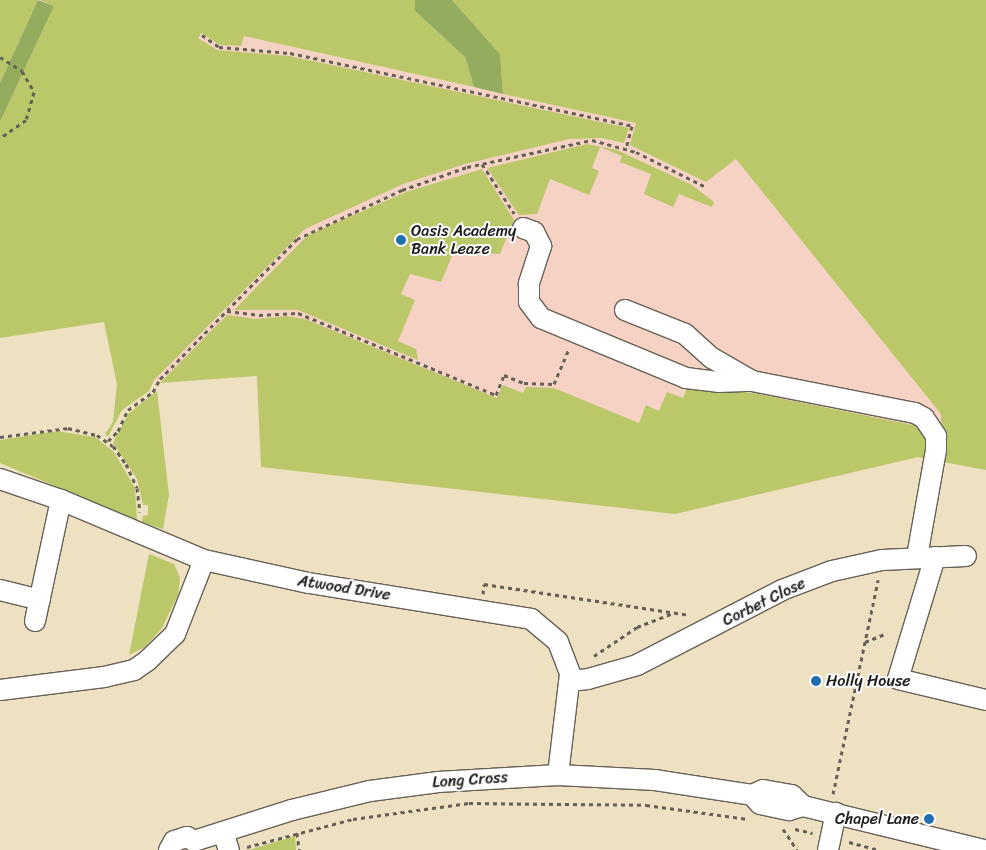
<!DOCTYPE html>
<style>
body{margin:0}
#map{position:relative;width:986px;height:850px;overflow:hidden;background:#eee1c1;font-family:Sriracha,sans-serif}
div>[style]{position:absolute}
.built>*{inset:0;background:#f6d2c5}
.green>*{inset:0;background:#bac86a}
.forest>*{inset:0;background:#93ac5e}
.path>*{height:3px;margin-top:-1.5px;transform-origin:0;background:repeating-linear-gradient(90deg,#666156 0 4px,transparent 0 8px)}
.roads{filter:drop-shadow(1px 0 #666156) drop-shadow(-1px 0 #666156) drop-shadow(0 1px #666156) drop-shadow(0 -1px #666156)}
.minor>*{height:20px;margin:-10px;padding:0 10px;transform-origin:10px;border-radius:10px;background:#fff}
.dots>*{width:14px;height:14px;translate:-50% -50%;box-sizing:border-box;border:2px solid #fff;border-radius:50%}
span{translate:-50% -50%;white-space:nowrap;text-align:center;line-height:1.15;-webkit-text-stroke:4px #fff;paint-order:stroke}
.poi-label{font-size:16px;color:#1c1c1c}
.left{translate:0 -50%;text-align:left}
.right{translate:-100% -50%;text-align:right}
.street-label{font-size:16px;color:#1c1c1c}
</style>
<div id="map">
<div class="built">
<i style="clip-path:polygon(57px 0,222px 31px,724px 143px,941px 414px,943px 462px,918px 457px,675px 514px,261px 467px,256px 376px,117px 384px,104px 321px,0 338px)"></i>
</div>
<div class="green">
<i style="clip-path:polygon(0 0,38px 0,0 83px)"></i>
<i style="clip-path:polygon(40px 0,415px 0,415px 11px,465px 57px,474px 87px,244px 36px,241px 46px,220px 45px,201px 33px,198px 38px,217px 50px,289px 56px,629px 128px,624px 143px,602px 138px,569px 139px,465px 164px,403px 184px,305px 229px,154px 380px,149px 391px,122px 410px,108px 437px,105px 434px,113px 422px,117px 384px,104px 322px,0 338px,0 122px,54px 6px)"></i>
<i style="clip-path:polygon(452px 0,986px 0,986px 470px,943px 462px,941px 414px,736px 159px,706px 182px,630px 145px,636px 123px,503px 94px,500px 54px)"></i>
<i style="clip-path:polygon(587px 144px,617px 150px,692px 185px,714px 202px,712px 207px,679px 194px,673px 207px,644px 194px,651px 174px,620px 162px,622px 156px,600px 147px,592px 168px,599px 171px,589px 195px,550px 179px,537px 214px,519px 215px,487px 168px)"></i>
<i style="clip-path:polygon(482px 169px,514px 220px,500px 254px,454px 251px,441px 282px,410px 274px,401px 294px,415px 300px,398px 341px,416px 349px,418px 360px,298px 310px,234px 310px,308px 235px,406px 192px)"></i>
<i style="clip-path:polygon(227px 315px,256px 319px,286px 316px,305px 319px,497px 398px,503px 385px,523px 393px,526px 387px,554px 388px,639px 423px,646px 405px,659px 411px,667px 392px,683px 398px,688px 386px,753px 393px,918px 426px,926px 430px,927px 459px,918px 457px,675px 514px,261px 467px,257px 376px,160px 383px)"></i>
<i style="clip-path:polygon(157px 391px,169px 495px,163px 529px,142px 522px,143px 516px,148px 515px,148px 505px,143px 505px,137px 479px,113px 443px,128px 414px)"></i>
<i style="clip-path:polygon(57px 431px,95px 437px,114px 452px,135px 488px,137px 520px,0 463px,0 440px)"></i>
<i style="clip-path:polygon(149px 554px,174px 564px,180px 577px,178px 595px,162px 628px,145px 647px,129px 655px)"></i>
<i style="clip-path:polygon(295px 836px,296px 850px,249px 850px)"></i>
</div>
<div class="forest">
<i style="clip-path:polygon(38px 0,54px 6px,0 122px,0 83px)"></i>
<i style="clip-path:polygon(415px 0,452px 0,500px 54px,503px 94px,474px 87px,465px 57px,415px 11px)"></i>
</div>
<div class="path">
<i style="left:202px;top:35px;width:21px;rotate:35deg"></i>
<i style="left:219px;top:47px;width:71px;rotate:4.8deg"></i>
<i style="left:290px;top:53px;width:350px;rotate:12deg"></i>
<i style="left:632px;top:126px;width:24px;rotate:105deg"></i>
<i style="left:0;top:57px;width:26px;rotate:32deg"></i>
<i style="left:22px;top:71px;width:24px;rotate:60deg"></i>
<i style="left:34px;top:92px;width:29px;rotate:106deg"></i>
<i style="left:26px;top:120px;width:32px;rotate:145deg"></i>
<i style="left:482px;top:164px;width:59px;rotate:56.9deg"></i>
<i style="left:227px;top:311px;width:32px;rotate:7deg"></i>
<i style="left:259px;top:315px;width:39px;rotate:-3deg"></i>
<i style="left:298px;top:313px;width:214px;rotate:22.5deg"></i>
<i style="left:496px;top:395px;width:22px;rotate:-68deg"></i>
<i style="left:504px;top:375px;width:22px;rotate:22deg"></i>
<i style="left:524px;top:383px;width:30px;rotate:2deg"></i>
<i style="left:554px;top:384px;width:39px;rotate:-67deg"></i>
<i style="left:0;top:437px;width:69px;rotate:-7.5deg"></i>
<i style="left:68px;top:428px;width:30px;rotate:14deg"></i>
<i style="left:97px;top:435px;width:19px;rotate:35deg"></i>
<i style="left:113px;top:446px;width:22px;rotate:54deg"></i>
<i style="left:126px;top:464px;width:26px;rotate:65deg"></i>
<i style="left:137px;top:488px;width:24px;rotate:83deg"></i>
<i style="left:108px;top:441px;width:14px;rotate:-45deg"></i>
<i style="left:118px;top:431px;width:23px;rotate:-65deg"></i>
<i style="left:128px;top:410px;width:31px;rotate:-36deg"></i>
<i style="left:153px;top:392px;width:15px;rotate:-62deg"></i>
<i style="left:160px;top:379px;width:196px;rotate:-45.6deg"></i>
<i style="left:297px;top:239px;width:116px;rotate:-25deg"></i>
<i style="left:402px;top:190px;width:69px;rotate:-19.5deg"></i>
<i style="left:467px;top:167px;width:128px;rotate:-12.2deg"></i>
<i style="left:592px;top:140px;width:46px;rotate:15.3deg"></i>
<i style="left:636px;top:152px;width:78px;rotate:26.6deg"></i>
<i style="left:483px;top:594px;width:10px;rotate:-84deg"></i>
<i style="left:484px;top:584px;width:208px;rotate:8.6deg"></i>
<i style="left:865px;top:642px;width:24px;rotate:-22deg"></i>
<i style="left:594px;top:656px;width:52px;rotate:-34deg"></i>
<i style="left:637px;top:627px;width:40px;rotate:-21deg"></i>
<i style="left:833px;top:794px;width:219px;rotate:-78.1deg"></i>
<i style="left:783px;top:829px;width:25px;rotate:56deg"></i>
<i style="left:795px;top:829px;width:18px;rotate:13deg"></i>
<i style="left:297px;top:833px;width:17px;rotate:83deg"></i>
<i style="left:849px;top:842px;width:31px;rotate:15deg"></i>
<i style="left:247px;top:847px;width:110px;rotate:-14.8deg"></i>
<i style="left:353px;top:819px;width:117px;rotate:-7.9deg"></i>
<i style="left:469px;top:803px;width:177px;rotate:0.6deg"></i>
<i style="left:646px;top:805px;width:103px;rotate:7.8deg"></i>
</div>
<div class="roads">
<div class="minor">
<i style="left:523px;top:228px;width:12px;rotate:20deg"></i>
<i style="left:534px;top:232px;width:16px;rotate:63deg"></i>
<i style="left:541px;top:246px;width:40px;rotate:108deg"></i>
<i style="left:529px;top:284px;width:18px;rotate:90deg"></i>
<i style="left:529px;top:302px;width:20px;rotate:53deg"></i>
<i style="left:541px;top:318px;width:157px;rotate:22.5deg"></i>
<i style="left:686px;top:378px;width:32px;rotate:7deg"></i>
<i style="left:718px;top:382px;width:34px;rotate:-2deg"></i>
<i style="left:625px;top:310px;width:65px;rotate:21.8deg"></i>
<i style="left:685px;top:334px;width:36px;rotate:42deg"></i>
<i style="left:712px;top:358px;width:46px;rotate:29.9deg"></i>
<i style="left:752px;top:381px;width:166px;rotate:11.1deg"></i>
<i style="left:915px;top:413px;width:10px;rotate:29deg"></i>
<i style="left:924px;top:418px;width:22px;rotate:56deg"></i>
<i style="left:936px;top:436px;width:14px;rotate:90deg"></i>
<i style="left:936px;top:450px;width:109px;rotate:100.1deg"></i>
<i style="left:0;top:479px;width:65px;rotate:19deg"></i>
<i style="left:61px;top:500px;width:155px;rotate:22.8deg"></i>
<i style="left:204px;top:560px;width:107px;rotate:12.4deg"></i>
<i style="left:309px;top:583px;width:225px;rotate:9.2deg"></i>
<i style="left:531px;top:619px;width:35px;rotate:40deg"></i>
<i style="left:558px;top:642px;width:34px;rotate:69deg"></i>
<i style="left:570px;top:674px;width:102px;rotate:96.8deg"></i>
<i style="left:935px;top:557px;width:127px;rotate:106.9deg"></i>
<i style="left:898px;top:679px;width:90px;rotate:13.4deg"></i>
<i style="left:0;top:590px;width:41px;rotate:14deg"></i>
<i style="left:35px;top:621px;width:124px;rotate:-77.9deg"></i>
<i style="left:570px;top:681px;width:18px;rotate:-6deg"></i>
<i style="left:588px;top:679px;width:51px;rotate:-15.9deg"></i>
<i style="left:637px;top:665px;width:163px;rotate:-27.3deg"></i>
<i style="left:782px;top:590px;width:53px;rotate:-20.8deg"></i>
<i style="left:832px;top:571px;width:51px;rotate:-12.4deg"></i>
<i style="left:882px;top:560px;width:84px;rotate:-2.7deg"></i>
<i style="left:0;top:690px;width:105px;rotate:-7.1deg"></i>
<i style="left:104px;top:677px;width:31px;rotate:-13deg"></i>
<i style="left:134px;top:670px;width:16px;rotate:-35deg"></i>
<i style="left:147px;top:661px;width:39px;rotate:-44deg"></i>
<i style="left:175px;top:634px;width:79px;rotate:-68.6deg"></i>
<i style="left:752px;top:795px;width:12px;rotate:48deg"></i>
<i style="left:760px;top:804px;width:30px;rotate:12deg"></i>
<i style="left:789px;top:810px;width:15px;rotate:-16deg"></i>
<i style="left:223px;top:832px;width:19px;rotate:72deg"></i>
<i style="left:169px;top:850px;width:10px;rotate:-61deg"></i>
<i style="left:174px;top:841px;width:14px;rotate:-17deg"></i>
<i style="left:187px;top:837px;width:8px;rotate:30deg"></i>
<i style="left:194px;top:841px;width:103px;rotate:-17.6deg"></i>
<i style="left:292px;top:810px;width:80px;rotate:-13.7deg"></i>
<i style="left:370px;top:791px;width:69px;rotate:-7.5deg"></i>
<i style="left:438px;top:782px;width:120px;rotate:-3.3deg"></i>
<i style="left:558px;top:775px;width:97px;rotate:3deg"></i>
<i style="left:655px;top:780px;width:98px;rotate:8.8deg"></i>
<i style="left:752px;top:795px;width:12px;rotate:-24deg"></i>
<i style="left:763px;top:790px;width:29px;rotate:10deg"></i>
<i style="left:792px;top:795px;width:16px;rotate:45deg"></i>
<i style="left:803px;top:806px;width:186px;rotate:13.7deg"></i>
<i style="left:828px;top:850px;width:38px;rotate:-78deg"></i>
</div>
</div>
<div class="dots">
<i style="left:401px;top:240px;background:#1f6fb2"></i>
<i style="left:816px;top:681px;background:#1f6fb2"></i>
<i style="left:929px;top:819px;background:#1f6fb2"></i>
</div>
<div class="poi-label">
<span class="left" style="left:411px;top:240px">Oasis Academy<br>Bank Leaze</span>
<span class="left" style="left:826px;top:681px">Holly House</span>
<span class="right" style="left:919px;top:819px">Chapel Lane</span>
</div>
<div class="street-label">
<span style="left:344px;top:588px;rotate:9deg">Atwood Drive</span>
<span style="left:764px;top:602px;rotate:-26deg">Corbet Close</span>
<span style="left:470px;top:780px;rotate:-4deg">Long Cross</span>
</div>
</div>
